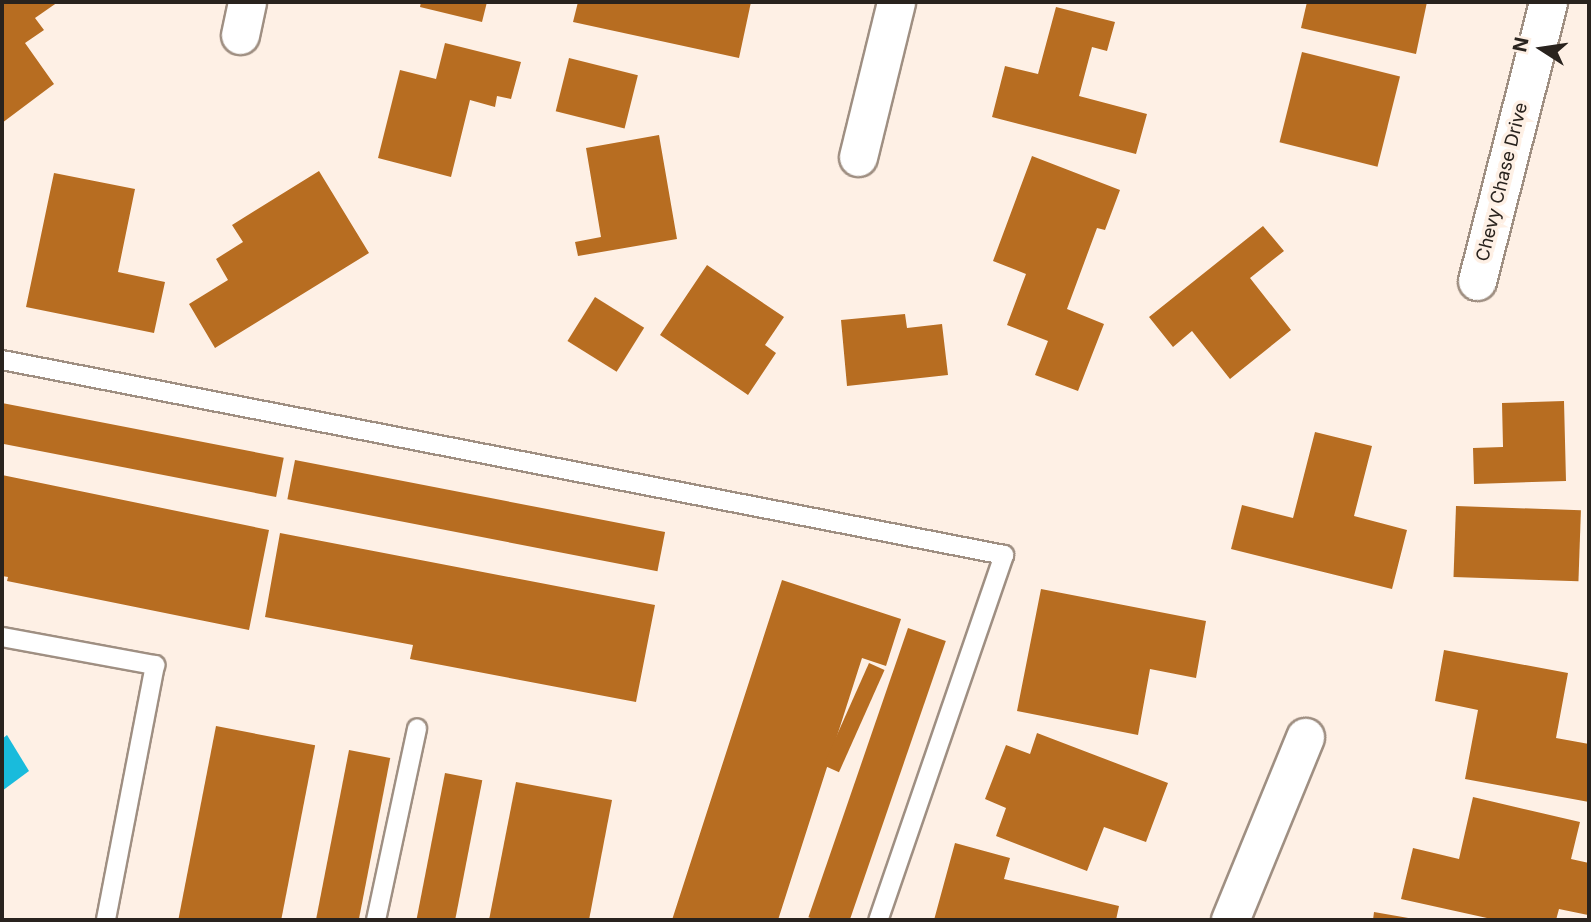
<!DOCTYPE html>
<style>
body{margin:0}
#map{position:relative;width:1591px;height:922px;overflow:hidden;background:#fef0e5;font-family:Inter,sans-serif}
div>[style]{position:absolute}
.water>*{inset:0;background:#19bbdc}
.building>*{inset:0;background:#b76d21;transform-origin:0 0}
.roads{filter:drop-shadow(2px 0 #9f8f82) drop-shadow(-2px 0 #9f8f82) drop-shadow(0 2px #9f8f82) drop-shadow(0 -2px #9f8f82)}
.service>*{height:18px;margin:-9px;padding:0 9px;transform-origin:9px;border-radius:9px;background:#fff}
.minor>*{height:37px;margin:-18.5px;padding:0 18.5px;transform-origin:18.5px;border-radius:18.5px;background:#fff}
span{translate:-50% -50%;white-space:nowrap;text-align:center;line-height:1.15;-webkit-text-stroke:7px #fef0e5;paint-order:stroke}
.street-label{font-size:18px;color:#29231e}
.frame{position:absolute;inset:0;border:4px solid #29231e;pointer-events:none}
.north{position:absolute;left:1507px;top:14px;width:70px;height:70px;-webkit-text-stroke:5px #fef0e5;paint-order:stroke;rotate:282deg;font-size:19px;font-weight:700;line-height:28px;text-align:center;color:#29231e}
.north::after{content:'';display:block;margin:auto;width:24px;height:32px;background:#29231e;clip-path:polygon(50% 0,100% 100%,50% 72%,0 100%)}
</style>
<div id="map">
<div class="water">
<i style="clip-path:polygon(7px 735px,29px 771px,2px 791px,2px 739px)"></i>
</div>
<div class="building">
<i style="clip-path:polygon(2px 2px,58px 2px,35px 18px,44px 30px,25px 43px,54px 84px,2px 123px)"></i>
<i style="clip-path:polygon(421px 2px,487px 2px,482px 22px,420px 7px)"></i>
<i style="clip-path:polygon(578px 2px,751px 2px,739px 58px,573px 22px)"></i>
<i style="clip-path:polygon(1307px 2px,1427px 2px,1416px 54px,1301px 28px)"></i>
<i style="clip-path:polygon(1056px 7px,1115px 22px,1107px 51px,1092px 47px,1079px 96px,1147px 114px,1136px 154px,992px 117px,1005px 66px,1038px 74px)"></i>
<i style="clip-path:polygon(445px 43px,521px 62px,511px 99px,497px 96px,495px 107px,470px 100px,451px 177px,378px 158px,400px 70px,436px 79px)"></i>
<i style="left:1302px;top:52px;width:101px;height:93px;rotate:14deg"></i>
<i style="left:569px;top:58px;width:71px;height:55px;rotate:14deg"></i>
<i style="clip-path:polygon(659px 135px,677px 239px,578px 256px,575px 242px,601px 237px,586px 148px)"></i>
<i style="clip-path:polygon(1032px 156px,1120px 190px,1105px 230px,1097px 228px,1067px 309px,1104px 324px,1078px 391px,1035px 375px,1048px 341px,1007px 325px,1026px 274px,993px 261px)"></i>
<i style="clip-path:polygon(319px 171px,369px 253px,215px 348px,189px 304px,228px 280px,216px 259px,243px 242px,232px 225px)"></i>
<i style="clip-path:polygon(54px 173px,135px 189px,118px 272px,165px 282px,154px 333px,26px 307px)"></i>
<i style="clip-path:polygon(1263px 226px,1284px 251px,1250px 278px,1291px 330px,1230px 379px,1192px 331px,1173px 347px,1149px 317px)"></i>
<i style="clip-path:polygon(707px 265px,784px 317px,765px 345px,776px 353px,748px 395px,660px 335px)"></i>
<i style="left:595px;top:297px;width:58px;height:52px;rotate:32deg"></i>
<i style="clip-path:polygon(905px 314px,907px 328px,942px 324px,948px 375px,847px 386px,841px 320px)"></i>
<i style="clip-path:polygon(1564px 401px,1566px 481px,1474px 484px,1473px 448px,1503px 447px,1502px 403px)"></i>
<i style="left:2px;top:403px;width:287px;height:40px;rotate:11deg"></i>
<i style="clip-path:polygon(1315px 432px,1372px 446px,1354px 516px,1407px 530px,1392px 589px,1231px 549px,1242px 505px,1293px 518px)"></i>
<i style="left:295px;top:460px;width:377px;height:40px;rotate:11deg"></i>
<i style="clip-path:polygon(2px 475px,269px 530px,249px 630px,7px 581px,8px 577px,2px 576px)"></i>
<i style="left:1456px;top:506px;width:125px;height:71px;rotate:2deg"></i>
<i style="clip-path:polygon(280px 533px,655px 605px,636px 702px,410px 659px,413px 645px,265px 617px)"></i>
<i style="clip-path:polygon(782px 580px,901px 619px,886px 666px,862px 658px,778px 920px,672px 920px)"></i>
<i style="clip-path:polygon(1041px 589px,1206px 621px,1196px 678px,1150px 669px,1138px 735px,1017px 711px)"></i>
<i style="left:908px;top:628px;width:40px;height:306px;rotate:19deg"></i>
<i style="clip-path:polygon(1444px 650px,1568px 673px,1556px 738px,1589px 744px,1589px 802px,1465px 779px,1478px 710px,1435px 701px)"></i>
<i style="left:869px;top:663px;width:17px;height:112px;rotate:24deg"></i>
<i style="left:216px;top:726px;width:101px;height:198px;rotate:11deg"></i>
<i style="clip-path:polygon(1037px 733px,1168px 783px,1146px 842px,1104px 827px,1087px 871px,996px 836px,1006px 808px,985px 799px,1006px 745px,1030px 754px)"></i>
<i style="left:349px;top:750px;width:42px;height:173px;rotate:11deg"></i>
<i style="left:445px;top:773px;width:38px;height:150px;rotate:11deg"></i>
<i style="clip-path:polygon(516px 782px,612px 800px,589px 920px,489px 920px)"></i>
<i style="clip-path:polygon(1473px 797px,1580px 822px,1571px 859px,1589px 863px,1588px 915px,1559px 909px,1556px 920px,1496px 920px,1401px 899px,1413px 848px,1459px 859px)"></i>
<i style="clip-path:polygon(955px 843px,1010px 858px,1004px 879px,1119px 906px,1116px 920px,934px 920px)"></i>
<i style="clip-path:polygon(1374px 912px,1414px 919px,1414px 920px,1373px 920px)"></i>
</div>
<div class="roads">
<div class="service">
<i style="left:2px;top:360px;width:1021px;rotate:11.01deg"></i>
<i style="left:1004px;top:555px;width:386px;rotate:109deg"></i>
<i style="left:2px;top:637px;width:156px;rotate:10.4deg"></i>
<i style="left:155px;top:665px;width:260px;rotate:100.9deg"></i>
<i style="left:376px;top:920px;width:196px;rotate:-77.9deg"></i>
</div>
<div class="minor">
<i style="left:240px;top:35px;width:34px;rotate:-78deg"></i>
<i style="left:858px;top:157px;width:160px;rotate:-76.2deg"></i>
<i style="left:1477px;top:281px;width:288px;rotate:-75.7deg"></i>
<i style="left:1230px;top:920px;width:198px;rotate:-67.7deg"></i>
</div>
</div>
<div class="street-label">
<span style="left:1502px;top:182px;rotate:-76deg">Chevy Chase Drive</span>
</div>
<div class="frame"></div>
<div class="north">N</div>
</div>
